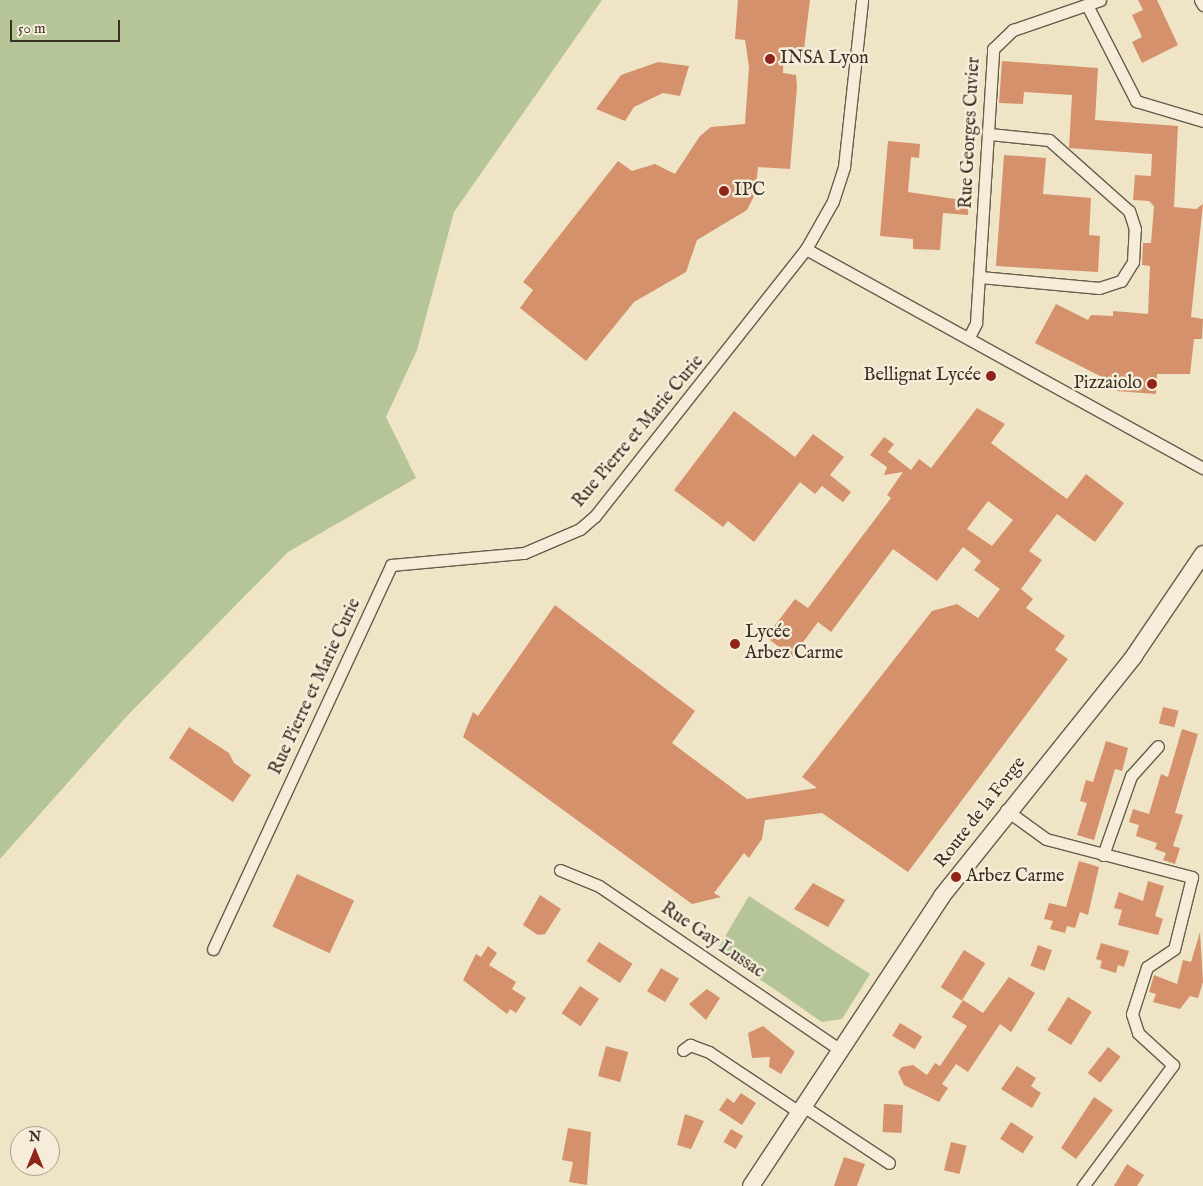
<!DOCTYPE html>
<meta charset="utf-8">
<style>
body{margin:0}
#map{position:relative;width:1203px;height:1186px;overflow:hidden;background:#efe4c6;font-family:"IM FELL English",serif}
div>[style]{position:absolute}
.green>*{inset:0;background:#b5c598}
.building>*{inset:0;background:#d4916b;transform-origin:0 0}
.roads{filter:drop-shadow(1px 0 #675d4c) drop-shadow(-1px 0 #675d4c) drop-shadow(0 1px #675d4c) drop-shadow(0 -1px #675d4c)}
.street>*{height:11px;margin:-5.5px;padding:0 5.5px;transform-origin:5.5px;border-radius:5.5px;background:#f5edda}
.secondary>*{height:16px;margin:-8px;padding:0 8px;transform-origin:8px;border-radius:8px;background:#f5edda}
.dots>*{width:14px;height:14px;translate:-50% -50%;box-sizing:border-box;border:2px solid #f5edda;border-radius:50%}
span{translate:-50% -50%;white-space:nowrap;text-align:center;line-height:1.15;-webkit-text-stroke:5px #f5edda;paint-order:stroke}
.poi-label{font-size:18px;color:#3a3023}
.left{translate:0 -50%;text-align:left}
.right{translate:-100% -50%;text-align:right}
.street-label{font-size:18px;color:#3a3023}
.north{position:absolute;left:10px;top:1126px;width:50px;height:50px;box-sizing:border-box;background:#f5edda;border:1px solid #aaa191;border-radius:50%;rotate:0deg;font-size:14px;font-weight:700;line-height:20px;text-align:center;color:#3a3023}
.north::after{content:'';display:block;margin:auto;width:18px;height:22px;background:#8f2418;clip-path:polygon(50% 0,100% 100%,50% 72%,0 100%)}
.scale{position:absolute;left:10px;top:20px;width:110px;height:22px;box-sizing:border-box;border:2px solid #3a3023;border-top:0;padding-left:6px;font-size:15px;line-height:18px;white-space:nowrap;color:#3a3023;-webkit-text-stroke:4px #f5edda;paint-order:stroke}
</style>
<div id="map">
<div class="green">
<i style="clip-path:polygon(0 0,602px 0,454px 212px,417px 350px,386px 417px,416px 478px,288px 552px,127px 716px,0 859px)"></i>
<i style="clip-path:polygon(749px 896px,870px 974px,842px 1019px,822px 1022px,717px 950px)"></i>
</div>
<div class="building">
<i style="clip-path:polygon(738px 0,810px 0,804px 49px,784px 48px,783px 73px,796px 75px,797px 87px,790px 169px,758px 167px,755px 194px,747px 210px,697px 240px,686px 272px,634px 302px,586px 361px,520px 308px,533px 290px,523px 282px,618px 161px,632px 171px,655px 164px,675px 174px,700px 136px,711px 127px,745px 124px,749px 67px,745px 40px,735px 39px)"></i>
<i style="clip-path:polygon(1138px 0,1157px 0,1178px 45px,1142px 63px,1132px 42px,1142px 37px,1132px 15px,1143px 10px)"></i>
<i style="clip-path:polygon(1002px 61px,1098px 68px,1095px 120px,1178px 126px,1174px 207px,1196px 209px,1203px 204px,1191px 317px,1203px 319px,1202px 339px,1194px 339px,1190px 374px,1157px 374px,1156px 394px,1116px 391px,1117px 383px,1101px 382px,1102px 377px,1035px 343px,1056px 304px,1088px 320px,1091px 315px,1113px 316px,1113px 311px,1148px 314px,1150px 266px,1142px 265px,1143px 243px,1151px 243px,1154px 206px,1149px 201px,1133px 200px,1135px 175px,1151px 176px,1152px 154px,1069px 148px,1072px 95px,1024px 92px,1023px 104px,999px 103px)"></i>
<i style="clip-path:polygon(658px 62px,689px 66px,680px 96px,663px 93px,634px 107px,625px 121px,596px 109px,621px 75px)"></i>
<i style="clip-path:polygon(888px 141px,920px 144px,919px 158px,911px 157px,908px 192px,969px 201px,968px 215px,943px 213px,940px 250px,913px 249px,913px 239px,880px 236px)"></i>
<i style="clip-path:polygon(1004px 155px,1046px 158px,1043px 194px,1091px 198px,1089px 235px,1100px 236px,1098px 272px,996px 266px)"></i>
<i style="clip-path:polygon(evenodd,977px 408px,1005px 424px,991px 443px,1067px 499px,1086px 474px,1124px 503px,1095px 542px,1057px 514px,1029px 551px,1042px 560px,1021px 589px,1033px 599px,1026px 608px,1065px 636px,1055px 650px,1068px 659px,908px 872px,822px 813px,765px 820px,762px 839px,749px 858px,744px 853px,714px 893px,721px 897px,692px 904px,463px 737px,473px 712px,478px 716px,555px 605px,695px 711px,672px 743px,747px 799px,817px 788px,802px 777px,932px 611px,957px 604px,978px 618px,1000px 589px,974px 570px,981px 561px,963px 547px,937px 581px,893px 549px,831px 632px,818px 622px,792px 657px,766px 637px,795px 599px,808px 608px,891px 498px,887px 495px,903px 472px,884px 475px,887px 467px,870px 455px,884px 437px,894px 444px,888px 452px,911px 470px,919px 459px,931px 468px,977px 408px,988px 501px,1013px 520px,992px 546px,967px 529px,988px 501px)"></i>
<i style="clip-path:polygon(734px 411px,795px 457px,813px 434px,844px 457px,830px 475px,851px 492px,843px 502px,822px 486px,815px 494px,800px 482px,754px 542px,728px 521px,723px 527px,674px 490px)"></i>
<i style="left:1163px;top:707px;width:16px;height:17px;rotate:14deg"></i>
<i style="clip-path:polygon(189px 727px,229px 753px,234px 763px,251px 775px,233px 802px,169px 758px)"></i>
<i style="clip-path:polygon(1182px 729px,1198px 734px,1175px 813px,1183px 815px,1173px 846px,1180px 848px,1175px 864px,1163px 860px,1166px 853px,1155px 849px,1157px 843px,1136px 836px,1139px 825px,1129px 822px,1133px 809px,1149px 814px,1161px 774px,1168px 777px)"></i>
<i style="clip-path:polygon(1106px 741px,1128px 748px,1122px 771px,1115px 769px,1094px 840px,1077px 835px,1087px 803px,1080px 801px,1086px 780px,1093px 782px)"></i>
<i style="clip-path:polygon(1079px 861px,1099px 867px,1088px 915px,1080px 912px,1075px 928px,1067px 926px,1065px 933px,1050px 929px,1053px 921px,1044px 919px,1049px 903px,1066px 907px)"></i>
<i style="left:297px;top:874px;width:63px;height:58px;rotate:25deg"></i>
<i style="clip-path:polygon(1148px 881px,1164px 886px,1155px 916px,1163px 919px,1158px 935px,1118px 925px,1122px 910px,1114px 908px,1119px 892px,1143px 901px)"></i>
<i style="clip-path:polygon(813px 883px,845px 900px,828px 927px,794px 909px)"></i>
<i style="clip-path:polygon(540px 895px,561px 909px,545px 934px,538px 935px,523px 925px)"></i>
<i style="clip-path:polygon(1200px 932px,1203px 982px,1198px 998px,1190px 996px,1180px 1009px,1153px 1002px,1156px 994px,1149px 992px,1154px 975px,1177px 984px,1183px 960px,1191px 962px)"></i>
<i style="left:599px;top:942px;width:40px;height:23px;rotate:33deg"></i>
<i style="clip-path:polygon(1101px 943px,1129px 951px,1124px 967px,1118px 965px,1116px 973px,1100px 968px,1102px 961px,1096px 959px)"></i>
<i style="left:1038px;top:945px;width:15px;height:22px;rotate:20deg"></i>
<i style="clip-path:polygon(488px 946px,497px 953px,489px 965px,516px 982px,512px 989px,526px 998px,516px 1013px,510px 1009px,507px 1014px,463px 980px,476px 954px,481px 957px)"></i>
<i style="left:964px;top:950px;width:25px;height:44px;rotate:32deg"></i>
<i style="left:661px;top:968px;width:21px;height:27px;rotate:31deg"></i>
<i style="clip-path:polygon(1009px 977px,1035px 993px,1011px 1032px,1000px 1024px,968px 1072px,956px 1064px,942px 1084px,948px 1088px,939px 1102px,904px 1085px,898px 1072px,902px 1067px,913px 1065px,927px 1075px,935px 1063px,940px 1066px,967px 1026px,952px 1017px,963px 1000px,983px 1013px)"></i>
<i style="left:580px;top:986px;width:23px;height:33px;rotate:34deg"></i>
<i style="clip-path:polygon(707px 989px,720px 998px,706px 1020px,689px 1004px)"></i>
<i style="left:1068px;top:997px;width:28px;height:39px;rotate:32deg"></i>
<i style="left:900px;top:1023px;width:26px;height:15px;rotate:31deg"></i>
<i style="clip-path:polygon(763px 1026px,795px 1052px,781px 1074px,769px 1067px,770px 1057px,752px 1058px,748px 1033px)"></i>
<i style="left:606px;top:1046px;width:23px;height:31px;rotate:15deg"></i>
<i style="left:1108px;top:1047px;width:16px;height:33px;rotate:38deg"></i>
<i style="clip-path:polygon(1017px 1066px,1036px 1078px,1031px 1086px,1041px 1093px,1032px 1108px,1001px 1089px)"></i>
<i style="clip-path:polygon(741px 1093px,756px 1103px,742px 1125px,719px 1110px,727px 1098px,734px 1103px)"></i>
<i style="clip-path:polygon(1094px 1097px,1113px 1110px,1076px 1159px,1061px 1148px)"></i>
<i style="left:884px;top:1104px;width:19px;height:28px;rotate:3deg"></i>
<i style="clip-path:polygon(685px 1114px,704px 1121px,691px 1149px,677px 1145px)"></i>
<i style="left:1011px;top:1122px;width:27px;height:20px;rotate:33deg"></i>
<i style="clip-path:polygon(568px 1128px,591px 1132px,587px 1185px,569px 1182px,573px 1162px,562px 1160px)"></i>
<i style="left:731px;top:1129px;width:14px;height:15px;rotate:30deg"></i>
<i style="left:951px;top:1142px;width:16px;height:29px;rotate:14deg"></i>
<i style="clip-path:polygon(844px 1157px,865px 1164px,857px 1186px,834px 1186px)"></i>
<i style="clip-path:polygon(1127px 1164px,1144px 1175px,1137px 1186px,1114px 1186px)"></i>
</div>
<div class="roads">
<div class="street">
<i style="left:1200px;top:0;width:6px;rotate:59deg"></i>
<i style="left:1088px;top:7px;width:106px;rotate:62.9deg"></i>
<i style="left:1136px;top:101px;width:70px;rotate:16.6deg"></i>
<i style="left:806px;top:249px;width:55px;rotate:-60.6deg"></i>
<i style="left:833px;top:201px;width:36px;rotate:-72deg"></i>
<i style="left:844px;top:167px;width:168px;rotate:-83.8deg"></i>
<i style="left:980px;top:277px;width:120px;rotate:5.3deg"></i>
<i style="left:1099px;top:288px;width:23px;rotate:-18deg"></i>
<i style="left:1121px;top:281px;width:22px;rotate:-58deg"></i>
<i style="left:1133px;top:262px;width:33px;rotate:-87deg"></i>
<i style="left:1135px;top:229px;width:19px;rotate:-108deg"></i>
<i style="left:1129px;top:211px;width:107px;rotate:-138.4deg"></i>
<i style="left:1049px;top:140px;width:60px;rotate:-174.3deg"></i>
<i style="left:969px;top:337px;width:16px;rotate:-63deg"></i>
<i style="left:976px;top:323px;width:275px;rotate:-86.4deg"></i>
<i style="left:993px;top:49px;width:28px;rotate:-44deg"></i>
<i style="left:1013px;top:30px;width:92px;rotate:-19deg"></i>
<i style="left:1006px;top:810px;width:49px;rotate:35.9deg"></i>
<i style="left:1046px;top:839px;width:151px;rotate:14.6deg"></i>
<i style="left:1192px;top:877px;width:74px;rotate:104deg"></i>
<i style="left:1174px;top:949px;width:32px;rotate:146deg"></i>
<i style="left:1147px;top:967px;width:49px;rotate:107.7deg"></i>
<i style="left:1132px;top:1014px;width:20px;rotate:72deg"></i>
<i style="left:1138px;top:1033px;width:47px;rotate:42.4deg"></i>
<i style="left:1173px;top:1065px;width:151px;rotate:126.6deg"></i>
<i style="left:1103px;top:855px;width:84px;rotate:-70.5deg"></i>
<i style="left:1131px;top:776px;width:40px;rotate:-48deg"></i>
<i style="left:560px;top:870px;width:42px;rotate:22.3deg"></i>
<i style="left:599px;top:886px;width:292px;rotate:34.2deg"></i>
<i style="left:213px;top:949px;width:423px;rotate:-65.1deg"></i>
<i style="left:391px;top:565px;width:134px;rotate:-5.2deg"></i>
<i style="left:524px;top:553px;width:61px;rotate:-23.2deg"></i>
<i style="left:580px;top:529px;width:20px;rotate:-41deg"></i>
<i style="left:595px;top:516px;width:340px;rotate:-51.7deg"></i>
<i style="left:806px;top:249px;width:453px;rotate:28.9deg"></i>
<i style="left:683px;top:1050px;width:9px;rotate:-36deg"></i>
<i style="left:690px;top:1045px;width:20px;rotate:20deg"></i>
<i style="left:709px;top:1052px;width:108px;rotate:33.7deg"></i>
<i style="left:803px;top:1106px;width:103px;rotate:33.5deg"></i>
</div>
<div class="secondary">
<i style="left:751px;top:1186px;width:347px;rotate:-56.6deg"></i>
<i style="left:942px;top:896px;width:307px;rotate:-51.3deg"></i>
<i style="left:1134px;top:656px;width:123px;rotate:-55.9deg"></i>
</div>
</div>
<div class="dots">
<i style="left:770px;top:59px;background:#8f2418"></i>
<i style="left:724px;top:191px;background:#8f2418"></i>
<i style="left:991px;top:376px;background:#8f2418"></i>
<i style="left:1152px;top:384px;background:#8f2418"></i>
<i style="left:735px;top:644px;background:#8f2418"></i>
<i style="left:956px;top:877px;background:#8f2418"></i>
</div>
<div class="poi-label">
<span class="left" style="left:780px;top:59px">INSA Lyon</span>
<span class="left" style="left:734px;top:191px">IPC</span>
<span class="right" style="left:981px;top:376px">Bellignat Lycée</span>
<span class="right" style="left:1142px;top:384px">Pizzaiolo</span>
<span class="left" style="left:745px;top:644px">Lycée<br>Arbez Carme</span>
<span class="left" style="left:966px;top:877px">Arbez Carme</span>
</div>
<div class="street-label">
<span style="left:971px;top:133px;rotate:-87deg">Rue Georges Cuvier</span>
<span style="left:639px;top:432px;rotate:-50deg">Rue Pierre et Marie Curie</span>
<span style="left:316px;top:687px;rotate:-65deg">Rue Pierre et Marie Curie</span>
<span style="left:981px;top:813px;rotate:-52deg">Route de la Forge</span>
<span style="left:712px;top:941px;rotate:34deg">Rue Gay Lussac</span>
</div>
<div class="north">N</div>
<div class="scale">50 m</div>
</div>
